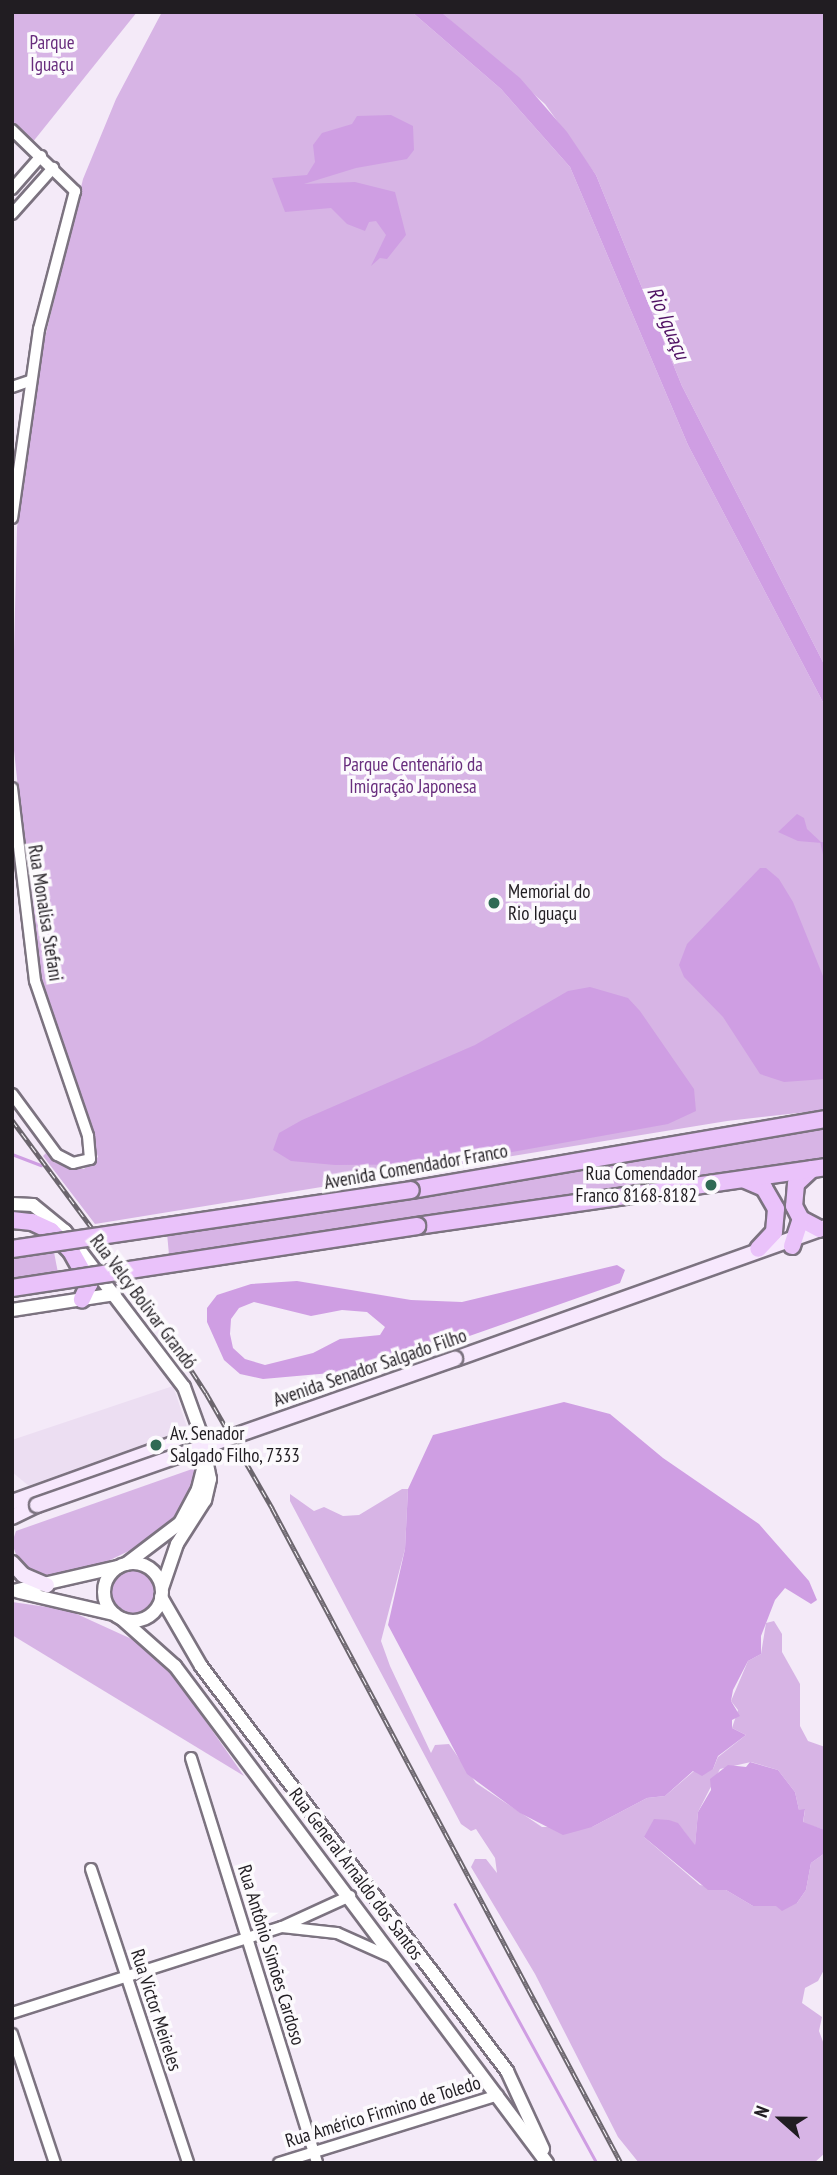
<!DOCTYPE html>
<meta charset="utf-8">
<style>
body{margin:0}
#map{position:relative;width:837px;height:2175px;overflow:hidden;background:#f4eaf8;font-family:"PT Sans Narrow",sans-serif}
div>[style]{position:absolute}
.built>*{inset:0;background:#ecdef2}
.green>*{inset:0;background:#d7b4e5}
.round{border-radius:50%}
.water>*{inset:0;background:#cf9ee3}
.stream>*{height:2.5px;margin:-1.25px;padding:0 1.25px;transform-origin:1.25px;border-radius:1.25px;background:#cf9ee3}
.roads{filter:drop-shadow(2px 0 #7c7380) drop-shadow(-2px 0 #7c7380) drop-shadow(0 2px #7c7380) drop-shadow(0 -2px #7c7380)}
.minor>*{height:10px;margin:-5px;padding:0 5px;transform-origin:5px;border-radius:5px;background:#fff}
.tertiary>*{height:12px;margin:-6px;padding:0 6px;transform-origin:6px;border-radius:6px;background:#fff}
.tertiary>.ring{margin:-6px;padding:0;box-sizing:content-box;background:none;border:12px solid #fff;border-radius:50%}
.secondary>*{height:14px;margin:-7px;padding:0 7px;transform-origin:7px;border-radius:7px;background:#f7e8fd}
.trunk>*{height:16px;margin:-8px;padding:0 8px;transform-origin:8px;border-radius:8px;background:#eac2fa}
.rail>*{height:5px;margin-top:-2.5px;transform-origin:0;background:repeating-linear-gradient(90deg,#fcfafd 0 8px,#6c666e 0 16px);box-sizing:border-box;border-block:2px solid #6c666e}
.bridges{filter:drop-shadow(2px 0 #7c7380) drop-shadow(-2px 0 #7c7380) drop-shadow(0 2px #7c7380) drop-shadow(0 -2px #7c7380)}
.secondary-bridge>*{height:14px;margin:-7px;padding:0 7px;transform-origin:7px;border-radius:7px;background:#f7e8fd}
.trunk-bridge>*{height:16px;margin:-8px;padding:0 8px;transform-origin:8px;border-radius:8px;background:#eac2fa}
.dots>*{width:19px;height:19px;translate:-50% -50%;box-sizing:border-box;border:4px solid #fcfafd;border-radius:50%}
span{translate:-50% -50%;white-space:nowrap;text-align:center;line-height:1.15;-webkit-text-stroke:7px #fcfafd;paint-order:stroke}
.park-label{font-size:19px;color:#682d7d}
.poi-label{font-size:19px;color:#211d22}
.left{translate:0 -50%;text-align:left}
.right{translate:-100% -50%;text-align:right}
.street-label{font-size:19px;color:#211d22}
.water-label{font-size:21px;color:#501264;font-style:italic}
.frame{position:absolute;inset:0;border:14px solid #211d22;pointer-events:none}
.north{position:absolute;left:746px;top:2084px;width:70px;height:70px;-webkit-text-stroke:5px #fcfafd;paint-order:stroke;rotate:291deg;font-size:19px;font-weight:700;line-height:28px;text-align:center;color:#211d22}
.north::after{content:'';display:block;margin:auto;width:24px;height:32px;background:#211d22;clip-path:polygon(50% 0,100% 100%,50% 72%,0 100%)}
</style>
<div id="map">
<div class="built">
<i style="clip-path:polygon(173px 1386px,189px 1433px,29px 1486px,12px 1472px,12px 1440px)"></i>
</div>
<div class="green">
<i style="clip-path:polygon(12px 12px,137px 12px,28px 148px,12px 139px)"></i>
<i style="clip-path:polygon(162px 12px,412px 12px,501px 89px,570px 167px,688px 445px,825px 706px,825px 1110px,727px 1121px,95px 1224px,43px 1156px,46px 1153px,69px 1167px,84px 1169px,98px 1157px,38px 974px,12px 732px,17px 528px,36px 375px,83px 179px,116px 99px)"></i>
<i style="clip-path:polygon(441px 12px,825px 12px,825px 666px,682px 386px,596px 175px,545px 104px)"></i>
<i style="clip-path:polygon(825px 1129px,825px 1158px,169px 1255px,167px 1233px)"></i>
<i style="clip-path:polygon(54px 1252px,58px 1273px,12px 1283px,12px 1258px)"></i>
<i style="clip-path:polygon(195px 1468px,196px 1482px,175px 1520px,135px 1548px,83px 1573px,49px 1580px,20px 1566px,12px 1543px,16px 1531px)"></i>
<i style="clip-path:polygon(402px 1489px,408px 1489px,405px 1549px,381px 1641px,390px 1666px,431px 1753px,435px 1745px,449px 1744px,476px 1783px,542px 1827px,592px 1827px,647px 1798px,665px 1796px,694px 1771px,713px 1769px,718px 1757px,746px 1735px,732px 1728px,738px 1710px,731px 1701px,748px 1661px,761px 1654px,766px 1623px,774px 1621px,782px 1634px,782px 1652px,800px 1684px,800px 1726px,808px 1741px,825px 1747px,825px 1830px,803px 1823px,805px 1810px,799px 1810px,795px 1792px,778px 1770px,751px 1762px,720px 1769px,698px 1812px,695px 1846px,683px 1830px,644px 1837px,700px 1885px,726px 1890px,753px 1906px,797px 1903px,806px 1890px,811px 1863px,825px 1853px,825px 1968px,818px 1981px,805px 1988px,802px 2003px,822px 2017px,819px 2031px,825px 2047px,825px 2153px,814px 2163px,639px 2163px,618px 2137px,535px 1974px,471px 1867px,475px 1859px,486px 1859px,497px 1873px,495px 1858px,476px 1829px,471px 1831px,461px 1824px,290px 1501px,290px 1494px,314px 1511px,324px 1507px,343px 1516px,359px 1515px)"></i>
<i class="round" style="left:108px;top:1567px;width:50px;height:50px"></i>
<i style="clip-path:polygon(12px 1602px,68px 1610px,136px 1641px,172px 1673px,244px 1776px,12px 1635px)"></i>
</div>
<div class="water">
<i style="clip-path:polygon(412px 12px,441px 12px,520px 78px,567px 132px,596px 175px,682px 386px,825px 666px,825px 706px,688px 445px,570px 167px,501px 89px)"></i>
<i style="clip-path:polygon(391px 115px,413px 126px,414px 150px,407px 159px,356px 168px,304px 184px,355px 182px,395px 192px,406px 235px,387px 259px,380px 258px,371px 266px,386px 235px,376px 221px,369px 222px,365px 231px,347px 224px,331px 208px,285px 212px,272px 178px,307px 175px,315px 162px,313px 145px,322px 133px,352px 124px,357px 116px)"></i>
<i style="clip-path:polygon(797px 814px,804px 818px,807px 829px,822px 843px,798px 841px,778px 832px)"></i>
<i style="clip-path:polygon(760px 868px,766px 868px,779px 879px,793px 902px,825px 981px,825px 1079px,784px 1082px,760px 1074px,723px 1017px,684px 977px,679px 965px,687px 944px)"></i>
<i style="clip-path:polygon(590px 987px,628px 998px,640px 1011px,694px 1089px,696px 1111px,668px 1124px,445px 1164px,335px 1165px,291px 1161px,273px 1150px,279px 1133px,302px 1120px,475px 1045px,568px 991px)"></i>
<i style="clip-path:polygon(evenodd,617px 1265px,625px 1270px,620px 1283px,384px 1366px,342px 1372px,263px 1379px,240px 1374px,224px 1360px,207px 1322px,207px 1308px,217px 1295px,251px 1284px,297px 1281px,411px 1300px,462px 1302px,617px 1265px,254px 1302px,311px 1316px,342px 1310px,367px 1312px,385px 1327px,380px 1335px,340px 1339px,313px 1353px,265px 1365px,245px 1359px,233px 1348px,230px 1334px,231px 1319px,239px 1308px,254px 1302px)"></i>
<i style="clip-path:polygon(564px 1402px,610px 1414px,663px 1458px,759px 1524px,809px 1581px,817px 1600px,811px 1604px,785px 1588px,775px 1600px,761px 1636px,761px 1654px,748px 1661px,733px 1690px,731px 1701px,740px 1716px,732px 1720px,732px 1728px,746px 1735px,718px 1756px,713px 1769px,702px 1776px,693px 1771px,665px 1796px,647px 1798px,592px 1827px,563px 1835px,520px 1813px,467px 1774px,388px 1625px,405px 1549px,408px 1489px,433px 1435px)"></i>
<i style="clip-path:polygon(750px 1762px,778px 1770px,795px 1792px,799px 1810px,805px 1809px,803px 1822px,825px 1830px,825px 1853px,811px 1863px,806px 1890px,797px 1903px,782px 1911px,776px 1906px,753px 1906px,726px 1890px,708px 1890px,644px 1837px,654px 1819px,669px 1820px,678px 1823px,695px 1845px,698px 1812px,711px 1790px,710px 1779px,728px 1765px,746px 1767px)"></i>
</div>
<div class="stream">
<i style="left:822px;top:843px;width:13px;rotate:77deg"></i>
<i style="left:12px;top:1154px;width:31px;rotate:21deg"></i>
<i style="left:455px;top:1904px;width:295px;rotate:61.3deg"></i>
</div>
<div class="roads">
<div class="minor">
<i style="left:12px;top:130px;width:88px;rotate:44.1deg"></i>
<i style="left:75px;top:191px;width:143px;rotate:104.6deg"></i>
<i style="left:39px;top:329px;width:191px;rotate:98.1deg"></i>
<i style="left:12px;top:189px;width:44px;rotate:-48.7deg"></i>
<i style="left:12px;top:214px;width:62px;rotate:-48.3deg"></i>
<i style="left:12px;top:387px;width:18px;rotate:-19deg"></i>
<i style="left:12px;top:788px;width:194px;rotate:83.2deg"></i>
<i style="left:35px;top:981px;width:164px;rotate:71.1deg"></i>
<i style="left:88px;top:1136px;width:23px;rotate:85deg"></i>
<i style="left:90px;top:1159px;width:17px;rotate:167deg"></i>
<i style="left:73px;top:1163px;width:18px;rotate:-153deg"></i>
<i style="left:57px;top:1155px;width:76px;rotate:-126.4deg"></i>
<i style="left:191px;top:1758px;width:424px;rotate:72.7deg"></i>
<i style="left:91px;top:1869px;width:310px;rotate:71.7deg"></i>
<i style="left:282px;top:1927px;width:55px;rotate:6.2deg"></i>
<i style="left:337px;top:1933px;width:59px;rotate:24deg"></i>
<i style="left:12px;top:2013px;width:283px;rotate:-17.7deg"></i>
<i style="left:282px;top:1927px;width:75px;rotate:-24.5deg"></i>
<i style="left:12px;top:2034px;width:136px;rotate:71.6deg"></i>
<i style="left:279px;top:2163px;width:229px;rotate:-17.2deg"></i>
</div>
<div class="tertiary">
<i style="left:12px;top:1204px;width:21px;rotate:3deg"></i>
<i style="left:33px;top:1205px;width:41px;rotate:39.1deg"></i>
<i style="left:65px;top:1231px;width:196px;rotate:52.7deg"></i>
<i style="left:184px;top:1387px;width:50px;rotate:70.1deg"></i>
<i style="left:201px;top:1434px;width:46px;rotate:78.7deg"></i>
<i style="left:210px;top:1479px;width:22px;rotate:103deg"></i>
<i style="left:205px;top:1500px;width:52px;rotate:122.5deg"></i>
<i style="left:177px;top:1544px;width:46px;rotate:108.8deg"></i>
<i style="left:12px;top:1310px;width:104px;rotate:-8.8deg"></i>
<i class="ring" style="left:104px;top:1563px;width:46px;height:46px"></i>
<i style="left:126px;top:1564px;width:68px;rotate:-37.2deg"></i>
<i style="left:180px;top:1523px;width:38px;rotate:-62deg"></i>
<i style="left:198px;top:1489px;width:30px;rotate:-76deg"></i>
<i style="left:13px;top:1591px;width:108px;rotate:-12.9deg"></i>
<i style="left:19px;top:1592px;width:98px;rotate:13deg"></i>
<i style="left:161px;top:1597px;width:80px;rotate:59.9deg"></i>
<i style="left:201px;top:1666px;width:508px;rotate:52.93deg"></i>
<i style="left:507px;top:2071px;width:86px;rotate:65.2deg"></i>
<i style="left:122px;top:1619px;width:71px;rotate:41.6deg"></i>
<i style="left:175px;top:1666px;width:621px;rotate:53.19deg"></i>
</div>
<div class="secondary">
<i style="left:455px;top:1359px;width:393px;rotate:-19.6deg"></i>
<i style="left:12px;top:1502px;width:201px;rotate:-19.8deg"></i>
<i style="left:12px;top:1517px;width:28px;rotate:-26deg"></i>
<i style="left:12px;top:1563px;width:16px;rotate:47deg"></i>
<i style="left:23px;top:1575px;width:26px;rotate:23deg"></i>
</div>
<div class="trunk">
<i style="left:812px;top:1169px;width:22px;rotate:137deg"></i>
<i style="left:796px;top:1184px;width:22px;rotate:95deg"></i>
<i style="left:794px;top:1206px;width:15px;rotate:62deg"></i>
<i style="left:801px;top:1219px;width:21px;rotate:28deg"></i>
<i style="left:745px;top:1180px;width:21px;rotate:23deg"></i>
<i style="left:764px;top:1188px;width:24px;rotate:60deg"></i>
<i style="left:776px;top:1209px;width:23px;rotate:95deg"></i>
<i style="left:774px;top:1232px;width:23px;rotate:133deg"></i>
<i style="left:411px;top:1190px;width:420px;rotate:-9.7deg"></i>
<i style="left:12px;top:1220px;width:20px;rotate:6deg"></i>
<i style="left:32px;top:1222px;width:21px;rotate:25deg"></i>
<i style="left:51px;top:1231px;width:28px;rotate:45deg"></i>
<i style="left:71px;top:1251px;width:38px;rotate:61deg"></i>
<i style="left:89px;top:1284px;width:17px;rotate:115deg"></i>
<i style="left:417px;top:1226px;width:412px;rotate:-8.2deg"></i>
<i style="left:792px;top:1246px;width:28px;rotate:-72deg"></i>
</div>
</div>
<div class="rail">
<i style="left:12px;top:1120px;width:230px;rotate:53.5deg"></i>
<i style="left:149px;top:1305px;width:105px;rotate:57.1deg"></i>
<i style="left:206px;top:1393px;width:133px;rotate:60.1deg"></i>
<i style="left:272px;top:1508px;width:742px;rotate:61.95deg"></i>
</div>
<div class="bridges">
<div class="secondary-bridge">
<i style="left:37px;top:1505px;width:443px;rotate:-19.3deg"></i>
</div>
<div class="trunk-bridge">
<i style="left:12px;top:1249px;width:403px;rotate:-8.4deg"></i>
<i style="left:12px;top:1288px;width:410px;rotate:-8.7deg"></i>
</div>
</div>
<div class="dots">
<i style="left:494px;top:903px;background:#2f6a54"></i>
<i style="left:711px;top:1185px;background:#2f6a54"></i>
<i style="left:156px;top:1445px;background:#2f6a54"></i>
</div>
<div class="park-label">
<span style="left:52px;top:54px">Parque<br>Iguaçu</span>
<span style="left:413px;top:776px">Parque Centenário da<br>Imigração Japonesa</span>
</div>
<div class="poi-label">
<span class="left" style="left:508px;top:903px">Memorial do<br>Rio Iguaçu</span>
<span class="right" style="left:697px;top:1185px">Rua Comendador<br>Franco 8168-8182</span>
<span class="left" style="left:170px;top:1445px">Av. Senador<br>Salgado Filho, 7333</span>
</div>
<div class="street-label">
<span style="left:45px;top:913px;rotate:81deg">Rua Monalisa Stefani</span>
<span style="left:416px;top:1167px;rotate:-10deg">Avenida Comendador Franco</span>
<span style="left:143px;top:1302px;rotate:53deg">Rua Velcy Bolivar Grandó</span>
<span style="left:370px;top:1368px;rotate:-19deg">Avenida Senador Salgado Filho</span>
<span style="left:356px;top:1874px;rotate:53deg">Rua General Arnaldo dos Santos</span>
<span style="left:271px;top:1955px;rotate:73deg">Rua Antônio Simões Cardoso</span>
<span style="left:156px;top:2010px;rotate:72deg">Rua Victor Meireles</span>
<span style="left:383px;top:2112px;rotate:-17deg">Rua Américo Firmino de Toledo</span>
</div>
<div class="water-label">
<span style="left:668px;top:323px;rotate:67deg">Rio Iguaçu</span>
</div>
<div class="frame"></div>
<div class="north">N</div>
</div>
